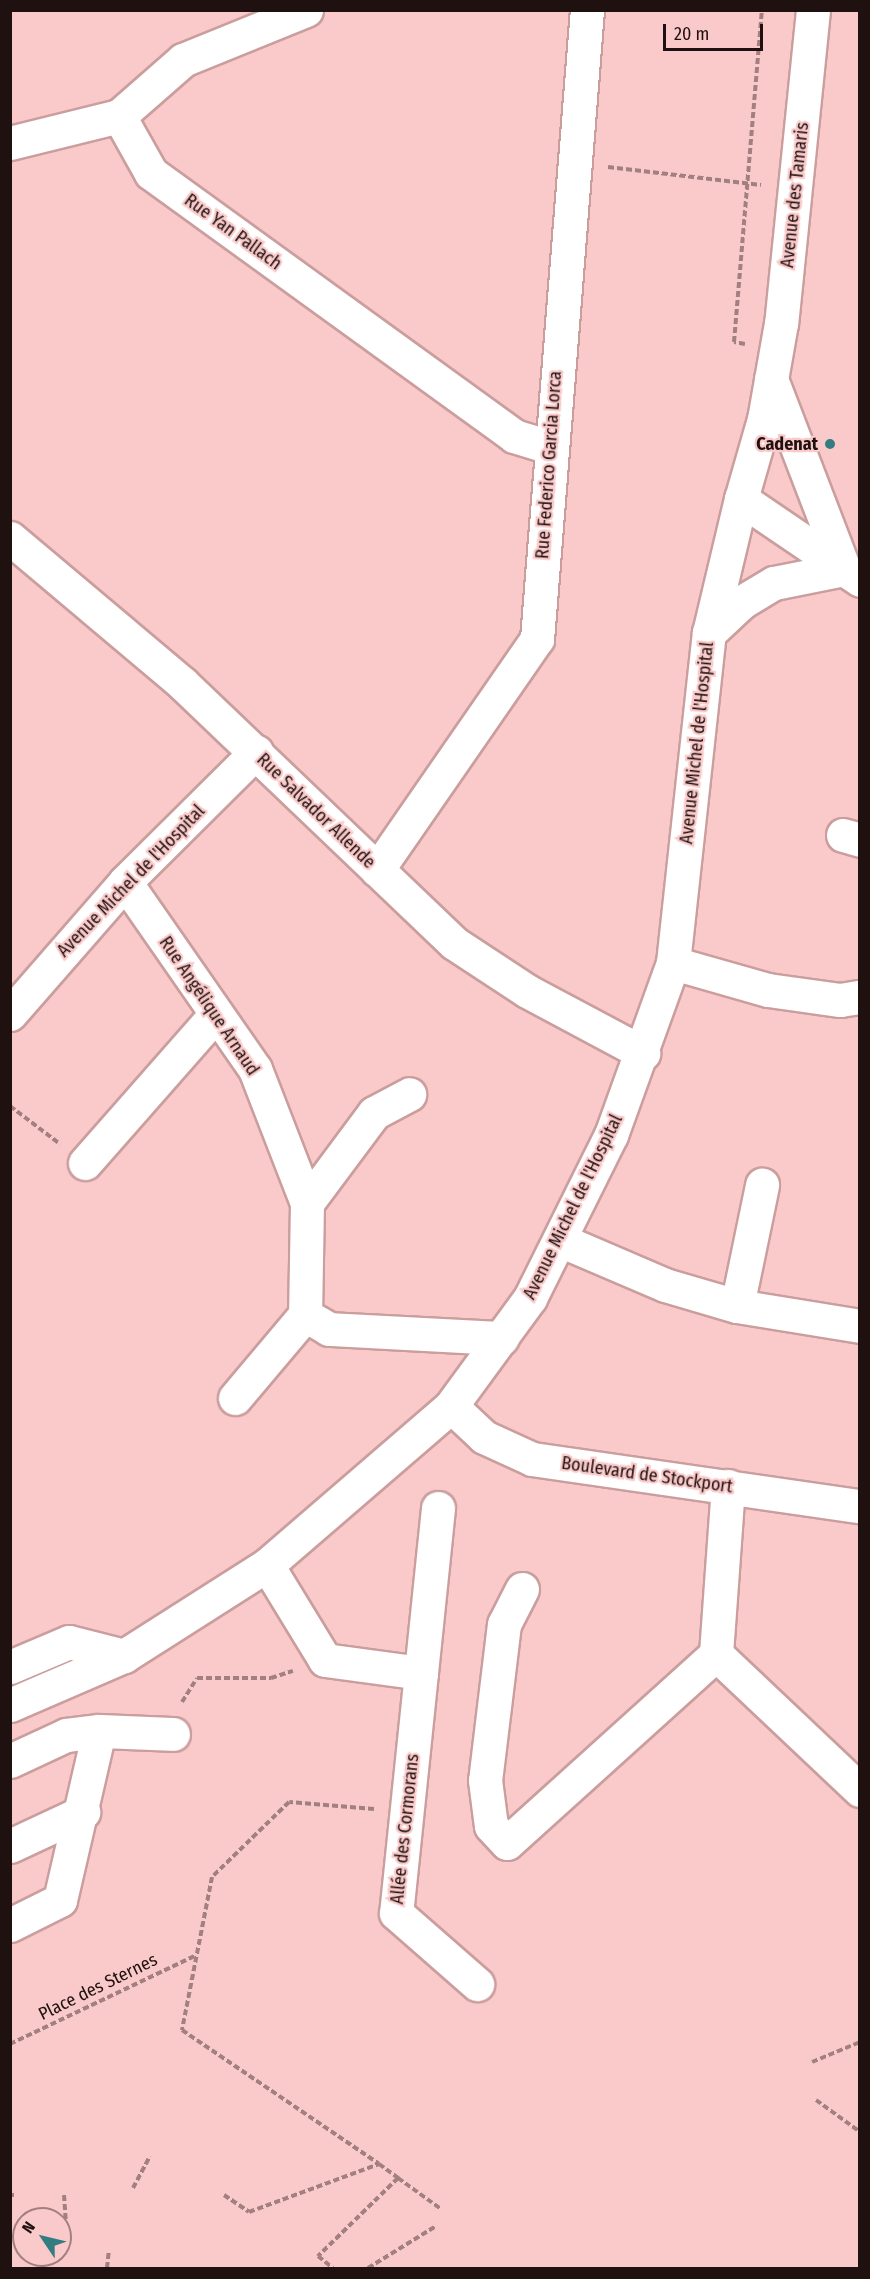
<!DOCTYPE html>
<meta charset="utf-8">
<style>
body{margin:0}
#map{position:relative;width:870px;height:2279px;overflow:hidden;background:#f9cac9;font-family:"Fira Sans Condensed",sans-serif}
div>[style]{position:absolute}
.path>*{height:4px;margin-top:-2px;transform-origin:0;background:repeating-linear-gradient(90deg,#a2807f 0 6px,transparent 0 9px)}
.roads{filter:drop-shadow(2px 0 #cb9e9e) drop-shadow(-2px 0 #cb9e9e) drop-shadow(0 2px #cb9e9e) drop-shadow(0 -2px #cb9e9e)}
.minor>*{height:33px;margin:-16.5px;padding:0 16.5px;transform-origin:16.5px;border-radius:16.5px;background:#fff}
.dots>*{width:16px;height:16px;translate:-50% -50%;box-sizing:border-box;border:3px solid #f9cac9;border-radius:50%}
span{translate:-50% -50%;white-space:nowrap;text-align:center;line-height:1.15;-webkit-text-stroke:4.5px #f9cac9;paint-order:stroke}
.street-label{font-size:18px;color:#201111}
.poi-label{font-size:18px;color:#201111;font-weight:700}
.right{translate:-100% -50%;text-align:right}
.frame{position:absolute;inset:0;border:12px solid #201111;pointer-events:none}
.north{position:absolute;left:12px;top:2207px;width:60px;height:60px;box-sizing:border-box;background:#f9cac9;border:2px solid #a2807f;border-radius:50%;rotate:305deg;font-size:16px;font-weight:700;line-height:24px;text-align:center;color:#201111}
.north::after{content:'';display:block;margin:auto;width:21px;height:27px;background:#337c80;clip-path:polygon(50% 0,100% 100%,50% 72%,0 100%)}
.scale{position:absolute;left:663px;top:24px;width:100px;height:27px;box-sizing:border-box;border:3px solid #201111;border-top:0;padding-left:8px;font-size:18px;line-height:21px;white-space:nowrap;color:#201111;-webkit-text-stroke:4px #f9cac9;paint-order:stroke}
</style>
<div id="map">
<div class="path">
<i style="left:608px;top:167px;width:154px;rotate:6.7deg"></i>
<i style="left:745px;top:344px;width:11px;rotate:-170deg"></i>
<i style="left:734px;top:342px;width:333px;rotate:-85.2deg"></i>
<i style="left:10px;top:1106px;width:63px;rotate:37.2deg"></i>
<i style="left:182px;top:1702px;width:28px;rotate:-58deg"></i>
<i style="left:197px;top:1678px;width:74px"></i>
<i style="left:271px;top:1678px;width:23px;rotate:-18deg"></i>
<i style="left:374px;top:1809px;width:85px;rotate:-175.3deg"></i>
<i style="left:289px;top:1802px;width:107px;rotate:135.8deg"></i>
<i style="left:212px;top:1877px;width:156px;rotate:101.1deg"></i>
<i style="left:182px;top:2030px;width:238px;rotate:34.2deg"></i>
<i style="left:10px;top:2044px;width:207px;rotate:-25.5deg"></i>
<i style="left:812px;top:2062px;width:52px;rotate:-22.6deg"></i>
<i style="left:816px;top:2100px;width:54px;rotate:36deg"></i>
<i style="left:398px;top:2178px;width:53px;rotate:35.8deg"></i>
<i style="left:133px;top:2188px;width:36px;rotate:-62deg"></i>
<i style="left:10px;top:2195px;width:4px"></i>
<i style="left:64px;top:2195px;width:27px;rotate:86deg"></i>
<i style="left:224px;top:2195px;width:30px;rotate:34deg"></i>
<i style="left:249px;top:2212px;width:139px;rotate:-20.3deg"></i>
<i style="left:379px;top:2164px;width:24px;rotate:36deg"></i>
<i style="left:398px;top:2178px;width:112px;rotate:135.7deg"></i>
<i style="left:318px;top:2256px;width:19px;rotate:39deg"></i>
<i style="left:107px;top:2268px;width:18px;rotate:-84deg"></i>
<i style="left:368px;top:2268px;width:80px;rotate:-31.7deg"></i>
</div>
<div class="roads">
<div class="minor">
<i style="left:306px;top:10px;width:133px;rotate:157.9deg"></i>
<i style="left:183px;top:60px;width:85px;rotate:138.8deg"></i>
<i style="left:119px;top:116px;width:65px;rotate:60.7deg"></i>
<i style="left:151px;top:173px;width:448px;rotate:35.9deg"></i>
<i style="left:514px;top:436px;width:37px;rotate:17deg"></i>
<i style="left:813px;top:10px;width:315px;rotate:95.8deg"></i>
<i style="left:781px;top:323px;width:97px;rotate:100deg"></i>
<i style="left:764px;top:419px;width:83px;rotate:106deg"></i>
<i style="left:741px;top:499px;width:144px;rotate:34.2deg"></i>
<i style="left:10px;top:143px;width:112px;rotate:-13.9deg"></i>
<i style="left:771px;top:379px;width:204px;rotate:69deg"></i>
<i style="left:10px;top:538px;width:225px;rotate:40.1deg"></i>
<i style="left:182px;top:683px;width:376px;rotate:43.7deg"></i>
<i style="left:454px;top:943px;width:87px;rotate:33.3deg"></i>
<i style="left:527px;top:991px;width:132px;rotate:28.1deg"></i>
<i style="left:709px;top:633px;width:45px;rotate:-43.2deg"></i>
<i style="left:742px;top:602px;width:37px;rotate:-31deg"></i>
<i style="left:774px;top:583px;width:71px;rotate:-11.3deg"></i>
<i style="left:843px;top:835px;width:18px;rotate:16deg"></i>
<i style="left:377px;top:870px;width:281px;rotate:-55.3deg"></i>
<i style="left:537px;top:639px;width:631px;rotate:-85.46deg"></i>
<i style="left:125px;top:882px;width:228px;rotate:55.2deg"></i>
<i style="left:255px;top:1069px;width:144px;rotate:68.8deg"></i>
<i style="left:307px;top:1203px;width:112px;rotate:91deg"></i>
<i style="left:305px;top:1315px;width:28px;rotate:30deg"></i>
<i style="left:329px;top:1329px;width:173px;rotate:3deg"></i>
<i style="left:673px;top:963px;width:99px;rotate:15.9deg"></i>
<i style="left:768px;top:990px;width:73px;rotate:7.9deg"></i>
<i style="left:840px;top:1000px;width:20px;rotate:-9deg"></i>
<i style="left:10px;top:1014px;width:175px;rotate:-48.9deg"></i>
<i style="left:125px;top:882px;width:185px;rotate:-44.8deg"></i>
<i style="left:85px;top:1163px;width:198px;rotate:-48.7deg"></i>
<i style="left:307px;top:1203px;width:112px;rotate:-53.3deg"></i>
<i style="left:374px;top:1113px;width:40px;rotate:-28deg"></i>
<i style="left:560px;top:1240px;width:114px;rotate:23.2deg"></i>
<i style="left:665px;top:1285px;width:75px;rotate:16.3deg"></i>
<i style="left:737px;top:1306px;width:125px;rotate:9.2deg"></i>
<i style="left:737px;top:1306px;width:124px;rotate:-78.3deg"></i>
<i style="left:235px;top:1398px;width:109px;rotate:-49.9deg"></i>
<i style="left:451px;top:1406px;width:45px;rotate:43.2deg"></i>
<i style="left:484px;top:1437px;width:53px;rotate:24.6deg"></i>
<i style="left:532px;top:1459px;width:331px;rotate:8.2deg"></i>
<i style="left:728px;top:1486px;width:168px;rotate:94.1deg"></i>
<i style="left:716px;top:1654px;width:198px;rotate:43.4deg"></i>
<i style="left:438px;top:1508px;width:407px;rotate:95.9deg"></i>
<i style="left:396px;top:1913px;width:108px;rotate:41.2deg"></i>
<i style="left:267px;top:1565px;width:111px;rotate:58.6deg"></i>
<i style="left:325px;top:1660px;width:97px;rotate:7.7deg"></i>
<i style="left:522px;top:1589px;width:39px;rotate:117deg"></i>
<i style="left:504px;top:1624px;width:157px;rotate:96.9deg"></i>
<i style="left:485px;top:1780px;width:46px;rotate:82.6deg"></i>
<i style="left:491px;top:1826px;width:23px;rotate:47deg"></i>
<i style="left:507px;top:1843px;width:282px;rotate:-42.1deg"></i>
<i style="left:10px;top:1667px;width:64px;rotate:-23deg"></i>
<i style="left:69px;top:1642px;width:57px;rotate:14.3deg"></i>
<i style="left:10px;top:1705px;width:124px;rotate:-23.3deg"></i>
<i style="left:124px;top:1656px;width:169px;rotate:-32.5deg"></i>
<i style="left:267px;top:1565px;width:243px;rotate:-40.8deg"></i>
<i style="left:451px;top:1406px;width:134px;rotate:-53.8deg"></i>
<i style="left:530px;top:1298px;width:182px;rotate:-63.6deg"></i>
<i style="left:611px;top:1135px;width:183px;rotate:-70.2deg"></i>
<i style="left:673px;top:963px;width:332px;rotate:-83.8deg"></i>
<i style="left:709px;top:633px;width:138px;rotate:-76.6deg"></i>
<i style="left:10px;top:1761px;width:62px;rotate:-24.9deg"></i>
<i style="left:66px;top:1735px;width:33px;rotate:-7deg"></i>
<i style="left:10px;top:1846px;width:81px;rotate:-25deg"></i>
<i style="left:10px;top:1925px;width:56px;rotate:-26.6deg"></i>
<i style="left:60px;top:1900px;width:173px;rotate:-77deg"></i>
<i style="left:99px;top:1731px;width:74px;rotate:2.3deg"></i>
</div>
</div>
<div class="dots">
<i style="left:830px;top:444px;background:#337c80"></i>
</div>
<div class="street-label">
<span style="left:795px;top:195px;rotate:-84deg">Avenue des Tamaris</span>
<span style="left:233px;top:232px;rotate:36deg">Rue Yan Pallach</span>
<span style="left:549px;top:465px;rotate:-86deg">Rue Federico Garcia Lorca</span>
<span style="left:697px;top:743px;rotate:-84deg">Avenue Michel de l'Hospital</span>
<span style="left:316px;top:811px;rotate:44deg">Rue Salvador Allende</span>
<span style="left:131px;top:881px;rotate:-46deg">Avenue Michel de l'Hospital</span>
<span style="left:209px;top:1006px;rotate:56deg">Rue Angélique Arnaud</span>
<span style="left:573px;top:1207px;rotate:-64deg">Avenue Michel de l'Hospital</span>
<span style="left:647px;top:1475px;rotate:8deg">Boulevard de Stockport</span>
<span style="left:405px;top:1829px;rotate:-84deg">Allée des Cormorans</span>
<span style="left:98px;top:1987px;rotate:-26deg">Place des Sternes</span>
</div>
<div class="poi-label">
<span class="right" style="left:818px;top:444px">Cadenat</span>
</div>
<div class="frame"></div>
<div class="north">N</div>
<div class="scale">20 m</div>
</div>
